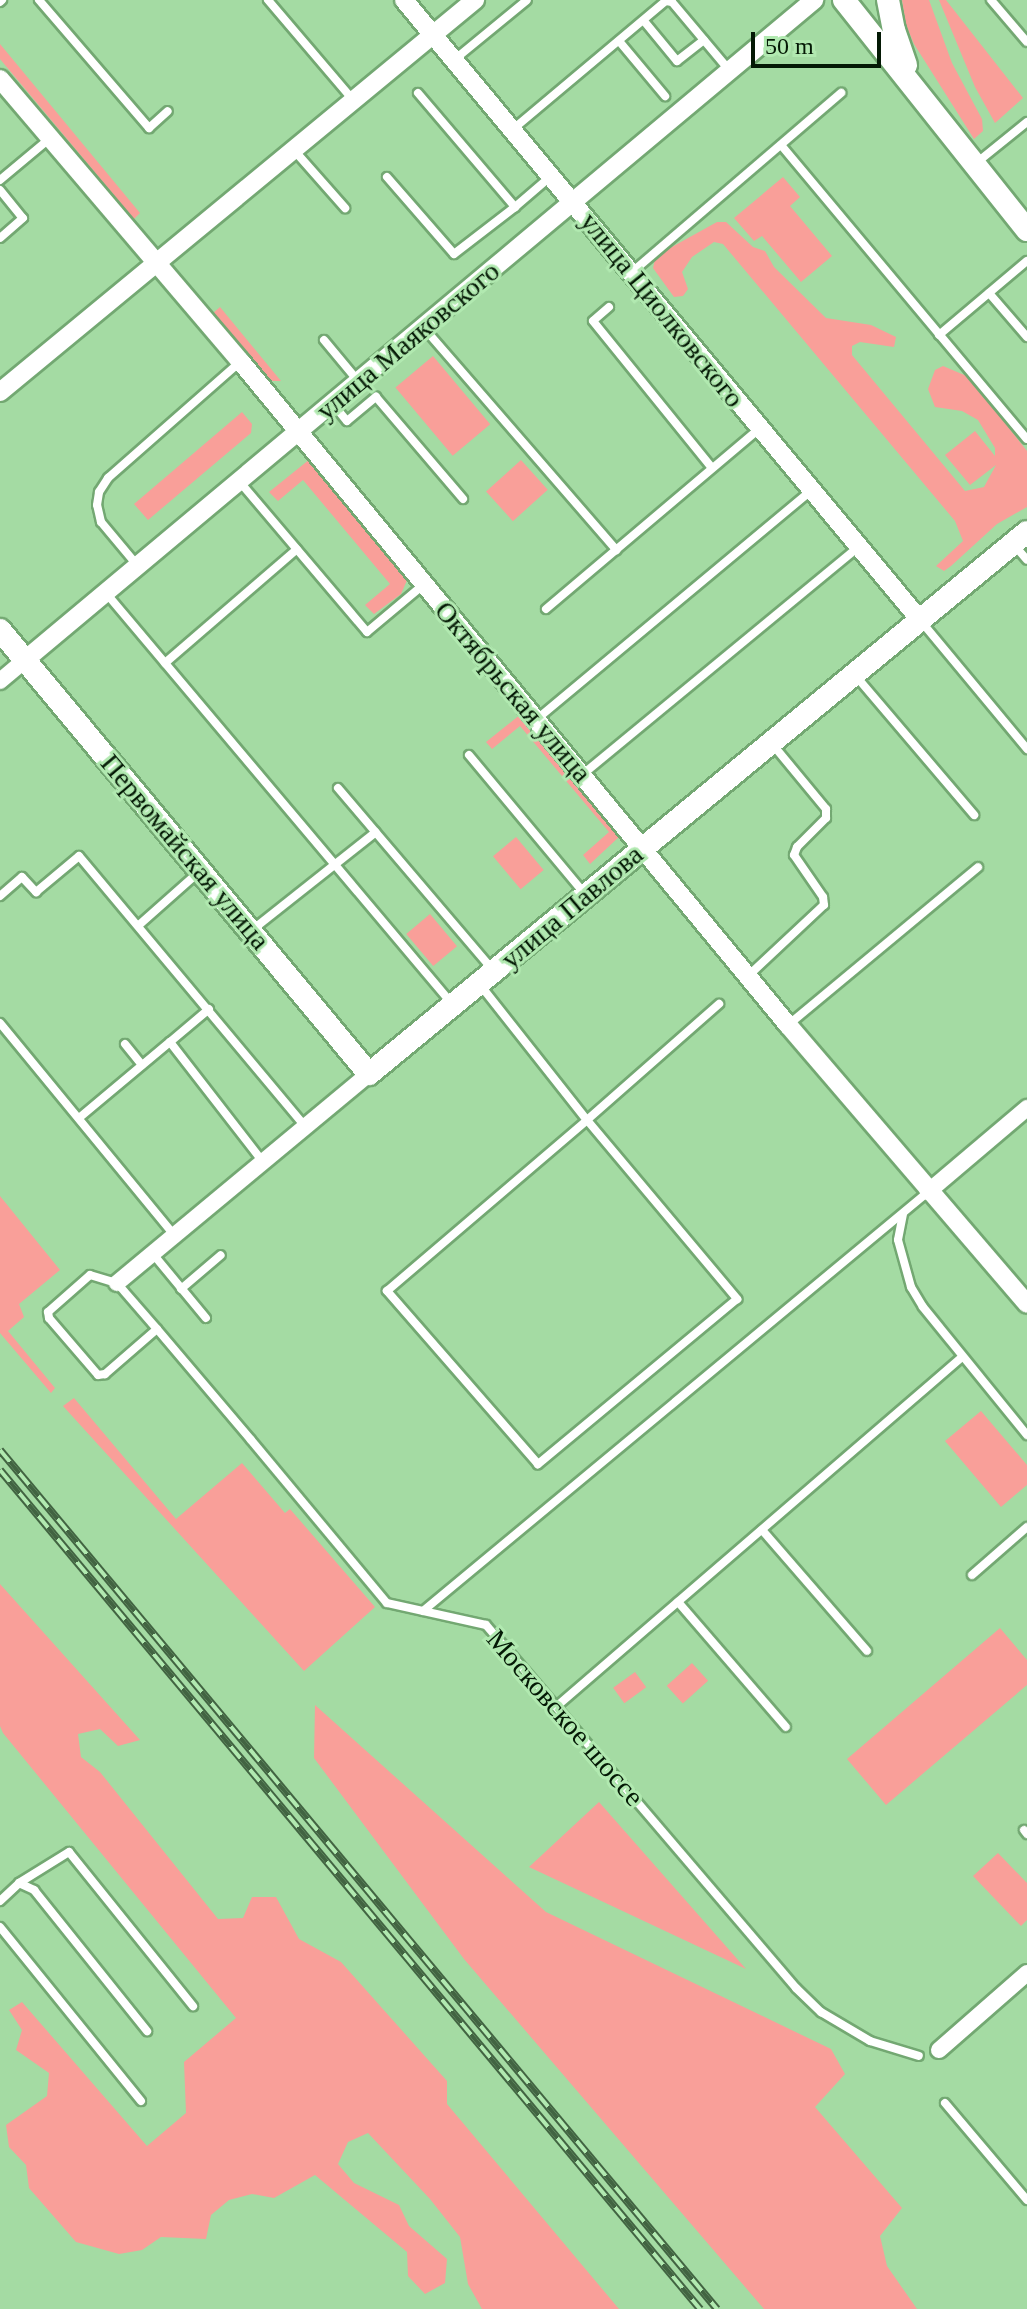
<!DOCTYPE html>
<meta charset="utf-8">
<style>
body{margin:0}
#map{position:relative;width:1027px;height:2309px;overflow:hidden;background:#a4dba3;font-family:Georgia,serif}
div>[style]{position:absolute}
.green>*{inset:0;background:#f99f99;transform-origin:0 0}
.roads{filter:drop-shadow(2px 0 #73a872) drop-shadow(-2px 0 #73a872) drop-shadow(0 2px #73a872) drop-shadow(0 -2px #73a872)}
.service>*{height:8px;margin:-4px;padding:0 4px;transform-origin:4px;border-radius:4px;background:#fff}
.minor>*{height:16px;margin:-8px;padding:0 8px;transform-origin:8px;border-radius:8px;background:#fff}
.tertiary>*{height:18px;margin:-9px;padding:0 9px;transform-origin:9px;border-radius:9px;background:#fff}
.secondary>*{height:22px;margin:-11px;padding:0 11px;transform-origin:11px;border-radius:11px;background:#fff}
.rail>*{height:8px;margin-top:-4px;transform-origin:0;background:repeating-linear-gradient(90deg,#b1e9b0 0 15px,#426442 0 30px);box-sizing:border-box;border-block:2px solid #426442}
span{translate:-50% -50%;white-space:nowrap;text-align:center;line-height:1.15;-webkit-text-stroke:6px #b1e9b0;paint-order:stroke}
.street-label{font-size:28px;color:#041905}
.scale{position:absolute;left:751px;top:32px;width:130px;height:36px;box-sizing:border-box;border:4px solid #041905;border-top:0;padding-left:10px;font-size:24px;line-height:28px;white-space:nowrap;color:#041905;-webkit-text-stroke:6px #b1e9b0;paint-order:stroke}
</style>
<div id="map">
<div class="green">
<i style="clip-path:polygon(902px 0,929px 0,952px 63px,982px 119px,983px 131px,974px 139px,914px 44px,906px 25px)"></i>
<i style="clip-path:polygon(939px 0,946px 0,1023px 98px,995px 123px,975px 87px)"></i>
<i style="clip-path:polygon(0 44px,140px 213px,134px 219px,0 59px)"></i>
<i style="clip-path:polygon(783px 177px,800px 197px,790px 206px,832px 256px,801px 282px,762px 236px,754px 241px,734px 218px)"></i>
<i style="clip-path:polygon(717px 222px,726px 222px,753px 247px,765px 251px,774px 267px,826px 318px,871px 325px,896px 337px,894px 347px,860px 342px,852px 346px,852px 355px,965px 491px,984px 487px,996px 465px,970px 485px,945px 455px,975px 431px,995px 456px,995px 448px,978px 420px,962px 411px,935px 407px,928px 389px,935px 370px,943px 366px,969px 377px,1027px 451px,1027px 507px,997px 524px,951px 566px,944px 571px,936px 566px,963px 541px,955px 521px,723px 244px,714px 242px,692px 257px,682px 272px,688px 289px,683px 296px,674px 297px,653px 268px,655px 259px,670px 248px)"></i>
<i style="clip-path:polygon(220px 307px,281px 381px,269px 381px,212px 314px)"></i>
<i style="left:433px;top:356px;width:89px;height:49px;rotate:50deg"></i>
<i style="clip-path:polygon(242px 412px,252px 424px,251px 433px,148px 520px,134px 504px)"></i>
<i style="clip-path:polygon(310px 459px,408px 578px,401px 594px,374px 614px,365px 605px,390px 584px,303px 480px,278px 501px,269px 492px)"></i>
<i style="left:521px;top:460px;width:40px;height:47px;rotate:48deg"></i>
<i style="clip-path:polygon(521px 714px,619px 829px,620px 836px,590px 864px,583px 855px,609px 832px,520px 726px,492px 749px,486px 742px)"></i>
<i style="left:516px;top:837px;width:43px;height:30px;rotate:50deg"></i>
<i style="left:430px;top:914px;width:42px;height:31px;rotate:50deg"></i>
<i style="clip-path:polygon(0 1196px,60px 1270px,19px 1304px,24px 1317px,8px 1331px,55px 1388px,51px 1393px,0 1333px)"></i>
<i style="clip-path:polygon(74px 1398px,176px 1519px,242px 1463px,285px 1513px,290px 1509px,375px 1607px,304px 1671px,63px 1406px)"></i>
<i style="clip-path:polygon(981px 1411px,1027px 1465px,1027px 1485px,1001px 1507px,945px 1441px)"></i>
<i style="clip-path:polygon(0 1584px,140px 1740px,118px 1746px,100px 1729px,78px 1734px,81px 1757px,100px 1772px,218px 1919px,243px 1918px,252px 1897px,276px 1897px,299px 1939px,341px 1962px,447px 2081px,447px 2104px,619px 2309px,482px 2309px,468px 2284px,460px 2237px,430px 2199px,368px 2133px,348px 2142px,338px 2164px,354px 2183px,399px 2205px,409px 2226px,447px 2259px,445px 2283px,425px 2294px,408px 2276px,407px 2252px,315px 2175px,274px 2198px,252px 2194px,229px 2200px,211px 2215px,206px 2239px,161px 2237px,142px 2250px,119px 2254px,76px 2242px,29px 2188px,26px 2165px,9px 2147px,6px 2125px,47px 2096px,49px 2073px,16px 2050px,22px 2030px,9px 2010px,22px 2002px,147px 2146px,186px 2113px,184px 2062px,236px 2018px,3px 1733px,0 1726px)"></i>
<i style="clip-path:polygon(1000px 1628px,1027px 1660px,1027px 1685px,886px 1805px,847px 1759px)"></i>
<i style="left:692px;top:1663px;width:24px;height:34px;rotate:48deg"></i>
<i style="left:635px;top:1672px;width:19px;height:27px;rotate:54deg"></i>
<i style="clip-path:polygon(315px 1705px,546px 1912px,831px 2049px,845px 2074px,815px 2107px,902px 2208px,880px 2236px,887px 2266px,917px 2309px,764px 2309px,464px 1959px,314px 1758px)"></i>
<i style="clip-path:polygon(599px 1802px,746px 1969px,529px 1867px)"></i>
<i style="clip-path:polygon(998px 1853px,1027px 1883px,1027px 1920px,1021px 1926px,973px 1876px)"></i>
</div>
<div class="roads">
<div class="service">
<i style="left:39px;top:0;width:169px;rotate:49.3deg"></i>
<i style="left:149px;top:128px;width:25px;rotate:-42deg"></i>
<i style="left:268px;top:0;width:131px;rotate:49.6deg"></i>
<i style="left:991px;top:0;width:55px;rotate:49.4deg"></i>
<i style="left:0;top:2px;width:3px;rotate:-45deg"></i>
<i style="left:644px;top:21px;width:52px;rotate:50.5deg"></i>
<i style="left:677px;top:61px;width:34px;rotate:-38deg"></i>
<i style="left:619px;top:41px;width:72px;rotate:50.1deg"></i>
<i style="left:454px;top:60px;width:94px;rotate:-39.4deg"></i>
<i style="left:418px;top:93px;width:150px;rotate:49.6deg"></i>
<i style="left:515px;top:207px;width:48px;rotate:-40.7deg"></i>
<i style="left:512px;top:130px;width:201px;rotate:-40deg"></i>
<i style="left:666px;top:1px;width:6px;rotate:9deg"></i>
<i style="left:672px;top:2px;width:89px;rotate:50deg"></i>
<i style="left:781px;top:145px;width:383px;rotate:50.1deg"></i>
<i style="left:293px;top:149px;width:79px;rotate:48.6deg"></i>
<i style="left:975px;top:164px;width:67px;rotate:-38.9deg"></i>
<i style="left:387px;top:177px;width:102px;rotate:49deg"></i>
<i style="left:454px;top:254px;width:77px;rotate:-37.6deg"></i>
<i style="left:0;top:180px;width:64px;rotate:-39.9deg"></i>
<i style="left:0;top:190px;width:36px;rotate:51deg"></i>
<i style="left:23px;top:218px;width:30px;rotate:139deg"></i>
<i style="left:631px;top:273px;width:277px;rotate:-40.6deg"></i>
<i style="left:989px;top:293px;width:58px;rotate:49.2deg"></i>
<i style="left:609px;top:307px;width:21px;rotate:139deg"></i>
<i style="left:593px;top:321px;width:189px;rotate:51deg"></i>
<i style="left:424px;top:328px;width:294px;rotate:49.1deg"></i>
<i style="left:939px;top:335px;width:115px;rotate:-40.1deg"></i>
<i style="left:324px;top:340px;width:53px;rotate:50.3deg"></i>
<i style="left:333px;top:404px;width:22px;rotate:51deg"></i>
<i style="left:347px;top:421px;width:38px;rotate:-40deg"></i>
<i style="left:376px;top:397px;width:134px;rotate:49.5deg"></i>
<i style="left:239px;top:481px;width:198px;rotate:49.7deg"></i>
<i style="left:367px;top:632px;width:73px;rotate:-40deg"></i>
<i style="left:1015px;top:546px;width:18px;rotate:49deg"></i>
<i style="left:137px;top:565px;width:56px;rotate:-129.9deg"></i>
<i style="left:101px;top:522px;width:17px;rotate:-103deg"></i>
<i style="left:97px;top:505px;width:13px;rotate:-81deg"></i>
<i style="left:99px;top:492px;width:17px;rotate:-57deg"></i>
<i style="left:108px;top:478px;width:176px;rotate:-41.3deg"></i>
<i style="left:106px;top:593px;width:539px;rotate:49.89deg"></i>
<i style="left:546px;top:609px;width:279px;rotate:-40.2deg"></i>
<i style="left:920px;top:620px;width:168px;rotate:50.3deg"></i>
<i style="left:165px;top:663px;width:174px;rotate:-40.8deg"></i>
<i style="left:855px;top:675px;width:184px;rotate:49.6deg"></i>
<i style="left:537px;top:719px;width:356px;rotate:-39.8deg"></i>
<i style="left:469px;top:755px;width:180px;rotate:50.2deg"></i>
<i style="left:583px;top:774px;width:357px;rotate:-39.5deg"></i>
<i style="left:338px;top:788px;width:239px;rotate:49.6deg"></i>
<i style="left:0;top:896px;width:29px;rotate:-41deg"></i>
<i style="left:22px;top:877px;width:21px;rotate:47deg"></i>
<i style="left:36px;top:892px;width:56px;rotate:-39.9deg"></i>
<i style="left:79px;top:856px;width:352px;rotate:50.1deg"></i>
<i style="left:139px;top:925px;width:81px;rotate:-41.5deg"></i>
<i style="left:251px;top:931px;width:159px;rotate:-38.4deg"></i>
<i style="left:748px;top:976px;width:104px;rotate:-43.1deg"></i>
<i style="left:824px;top:905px;width:8px;rotate:-97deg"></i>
<i style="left:823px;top:897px;width:51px;rotate:-124.6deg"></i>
<i style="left:794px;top:855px;width:9px;rotate:-69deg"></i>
<i style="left:797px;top:847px;width:41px;rotate:-45deg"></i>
<i style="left:826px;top:818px;width:9px;rotate:-90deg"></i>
<i style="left:826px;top:809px;width:83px;rotate:-129.6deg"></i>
<i style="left:481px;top:986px;width:171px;rotate:51.7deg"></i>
<i style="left:587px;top:1120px;width:176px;rotate:-41.3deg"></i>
<i style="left:0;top:1023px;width:274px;rotate:50.6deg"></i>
<i style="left:788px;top:1025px;width:247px;rotate:-39.7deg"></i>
<i style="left:170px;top:1042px;width:51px;rotate:-40.2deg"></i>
<i style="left:125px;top:1044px;width:27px;rotate:51deg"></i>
<i style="left:79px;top:1118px;width:119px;rotate:-39.9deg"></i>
<i style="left:170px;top:1042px;width:152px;rotate:52.2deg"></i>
<i style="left:587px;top:1120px;width:234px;rotate:50deg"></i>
<i style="left:737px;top:1299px;width:259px;rotate:140.3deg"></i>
<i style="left:538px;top:1464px;width:230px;rotate:-131.1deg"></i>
<i style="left:387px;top:1291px;width:263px;rotate:-40.5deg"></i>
<i style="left:903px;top:1214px;width:26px;rotate:101deg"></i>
<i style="left:898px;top:1240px;width:49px;rotate:74.5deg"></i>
<i style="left:911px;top:1287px;width:23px;rotate:59deg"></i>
<i style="left:923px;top:1307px;width:165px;rotate:50.9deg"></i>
<i style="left:153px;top:1254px;width:83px;rotate:50.4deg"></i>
<i style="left:181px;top:1289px;width:52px;rotate:-40.4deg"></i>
<i style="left:157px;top:1329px;width:69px;rotate:139.1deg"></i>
<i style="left:105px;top:1374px;width:7px;rotate:172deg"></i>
<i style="left:98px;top:1375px;width:75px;rotate:-130.7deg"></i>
<i style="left:49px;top:1318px;width:6px;rotate:-99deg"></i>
<i style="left:48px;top:1312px;width:56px;rotate:-41.4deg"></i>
<i style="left:90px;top:1275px;width:28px;rotate:17deg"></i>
<i style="left:117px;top:1283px;width:61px;rotate:49deg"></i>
<i style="left:157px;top:1329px;width:145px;rotate:49.7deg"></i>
<i style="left:251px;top:1440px;width:212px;rotate:50.2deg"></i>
<i style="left:387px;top:1603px;width:101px;rotate:12.5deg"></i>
<i style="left:486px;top:1625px;width:477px;rotate:49.5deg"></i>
<i style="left:796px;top:1988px;width:35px;rotate:44deg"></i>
<i style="left:821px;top:2012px;width:57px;rotate:30.6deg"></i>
<i style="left:870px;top:2041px;width:51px;rotate:17deg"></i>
<i style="left:762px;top:1530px;width:160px;rotate:49deg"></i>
<i style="left:972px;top:1575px;width:73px;rotate:-41.1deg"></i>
<i style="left:678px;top:1602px;width:165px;rotate:49.2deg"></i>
<i style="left:423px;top:1611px;width:656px;rotate:-39.68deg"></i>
<i style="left:557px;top:1706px;width:535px;rotate:-40.75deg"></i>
<i style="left:1024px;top:1830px;width:5px;rotate:53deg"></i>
<i style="left:19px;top:1883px;width:17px;rotate:25deg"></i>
<i style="left:34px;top:1890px;width:181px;rotate:51.3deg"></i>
<i style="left:0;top:1901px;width:26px;rotate:-43deg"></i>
<i style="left:19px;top:1883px;width:59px;rotate:-31.8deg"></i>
<i style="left:69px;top:1852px;width:198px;rotate:51.2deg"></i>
<i style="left:0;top:1927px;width:224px;rotate:51deg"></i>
<i style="left:945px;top:2103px;width:127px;rotate:49.8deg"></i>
</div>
<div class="minor">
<i style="left:0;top:681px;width:33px;rotate:-40deg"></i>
<i style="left:928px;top:1192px;width:130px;rotate:-40.3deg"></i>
<i style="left:117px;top:1283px;width:327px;rotate:-39.7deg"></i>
<i style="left:939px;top:2050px;width:117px;rotate:-41.2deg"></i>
</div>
<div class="tertiary">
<i style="left:404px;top:0;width:807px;rotate:50.23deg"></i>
<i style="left:0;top:79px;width:372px;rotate:49.6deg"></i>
<i style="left:241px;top:362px;width:860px;rotate:50.48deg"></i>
<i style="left:788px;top:1025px;width:367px;rotate:49.4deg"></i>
<i style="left:0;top:392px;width:616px;rotate:-39.53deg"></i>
<i style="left:25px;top:660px;width:1029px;rotate:-39.91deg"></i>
</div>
<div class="secondary">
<i style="left:844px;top:0;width:294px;rotate:51.5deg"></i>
<i style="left:888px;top:0;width:31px;rotate:79deg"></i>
<i style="left:894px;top:30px;width:37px;rotate:71deg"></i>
<i style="left:0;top:630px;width:577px;rotate:50.27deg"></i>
<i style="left:369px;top:1074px;width:852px;rotate:-39.48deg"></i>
</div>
</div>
<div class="rail">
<i style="left:0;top:1450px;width:1119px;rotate:50.15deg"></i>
<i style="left:0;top:1470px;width:1093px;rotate:50.16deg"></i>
</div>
<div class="street-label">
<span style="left:662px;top:310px;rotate:51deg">улица Циолковского</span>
<span style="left:408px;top:341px;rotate:-40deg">улица Маяковского</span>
<span style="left:513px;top:692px;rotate:50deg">Октябрьская улица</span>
<span style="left:185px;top:852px;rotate:50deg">Первомайская улица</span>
<span style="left:572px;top:907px;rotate:-40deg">улица Павлова</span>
<span style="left:565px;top:1718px;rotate:49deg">Московское шоссе</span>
</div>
<div class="scale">50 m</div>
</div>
